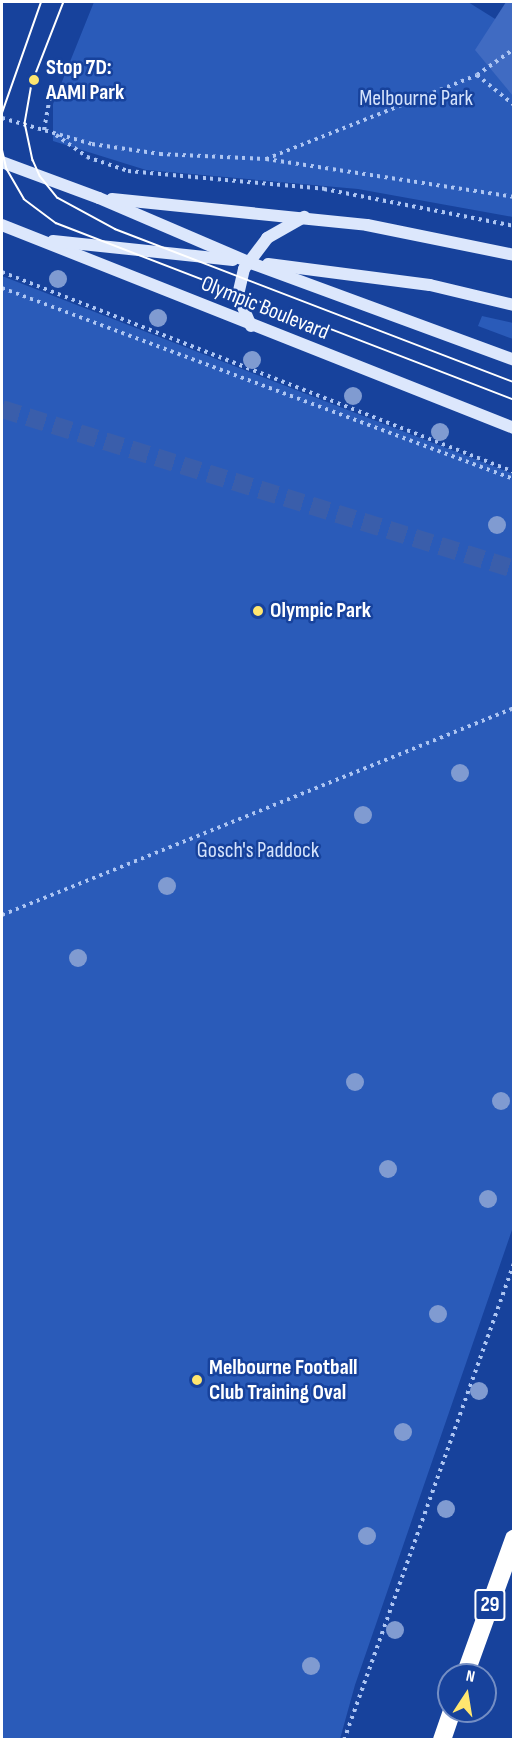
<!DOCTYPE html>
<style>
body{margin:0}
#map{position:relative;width:515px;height:1741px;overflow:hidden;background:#17429c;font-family:"Sofia Sans Condensed",sans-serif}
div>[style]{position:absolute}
.green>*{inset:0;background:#2a5bb9}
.building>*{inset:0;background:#406bc2}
.highway-tunnel>*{height:18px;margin-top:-9px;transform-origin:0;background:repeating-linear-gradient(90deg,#3a5eab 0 18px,transparent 0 27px)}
.path>*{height:4px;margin-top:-2px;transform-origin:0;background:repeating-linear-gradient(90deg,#adc5f2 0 3px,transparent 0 7.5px)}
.secondary>*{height:12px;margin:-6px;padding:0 6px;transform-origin:6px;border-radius:6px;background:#dce7fc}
.highway>*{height:18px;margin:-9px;padding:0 9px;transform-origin:9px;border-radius:9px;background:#fff}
.tram>*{height:1.5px;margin:-0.75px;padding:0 0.75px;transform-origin:0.75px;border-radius:0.75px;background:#fff}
.trees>*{width:18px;height:18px;margin:-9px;border-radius:50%;background:#809bd1}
.dots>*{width:16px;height:16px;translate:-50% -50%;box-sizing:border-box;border:3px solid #17429c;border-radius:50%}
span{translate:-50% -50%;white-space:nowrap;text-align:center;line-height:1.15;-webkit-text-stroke:5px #17429c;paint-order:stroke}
.shield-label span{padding:2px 4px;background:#17429c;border:2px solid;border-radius:4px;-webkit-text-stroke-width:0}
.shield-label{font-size:21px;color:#fff;font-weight:700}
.poi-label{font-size:22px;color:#fff;font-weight:700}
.left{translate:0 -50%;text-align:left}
.park-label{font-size:22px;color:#d5e3fc}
.street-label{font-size:22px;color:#fff}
.frame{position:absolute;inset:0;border:3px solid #fff;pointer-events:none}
.north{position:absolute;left:437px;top:1663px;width:60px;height:60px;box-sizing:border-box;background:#17429c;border:2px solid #748ec4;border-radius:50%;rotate:12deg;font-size:16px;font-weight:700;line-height:24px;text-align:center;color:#fff}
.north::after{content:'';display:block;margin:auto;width:21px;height:27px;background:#ffe66f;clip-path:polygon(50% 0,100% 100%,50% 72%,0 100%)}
</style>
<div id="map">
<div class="green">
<i style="clip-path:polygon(94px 2px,468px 2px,513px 30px,513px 217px,358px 189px,146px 170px,53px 141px,53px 104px)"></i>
<i style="clip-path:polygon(2px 276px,513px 474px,513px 1227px,355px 1685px,340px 1739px,2px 1739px)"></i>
<i style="clip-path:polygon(482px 316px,513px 323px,513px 339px,478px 326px)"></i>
</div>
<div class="building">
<i style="clip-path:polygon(506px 2px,513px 2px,513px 96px,475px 50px)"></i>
</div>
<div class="highway-tunnel">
<i style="left:2px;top:409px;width:536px;rotate:17.35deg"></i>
</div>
<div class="path">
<i style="left:477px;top:75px;width:48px;rotate:39deg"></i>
<i style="left:2px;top:118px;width:94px;rotate:16.1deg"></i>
<i style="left:92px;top:144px;width:69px;rotate:8.4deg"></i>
<i style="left:160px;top:154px;width:106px;rotate:2.7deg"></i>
<i style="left:266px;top:159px;width:251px;rotate:8.7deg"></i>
<i style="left:44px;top:130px;width:46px;rotate:-79.9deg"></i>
<i style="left:56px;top:135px;width:38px;rotate:35deg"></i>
<i style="left:87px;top:157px;width:43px;rotate:18.9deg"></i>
<i style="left:128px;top:171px;width:197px;rotate:5.2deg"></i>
<i style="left:324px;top:189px;width:194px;rotate:11deg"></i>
<i style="left:266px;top:159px;width:227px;rotate:-21.7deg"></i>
<i style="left:477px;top:75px;width:45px;rotate:-35.1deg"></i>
<i style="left:2px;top:272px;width:550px;rotate:21.34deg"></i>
<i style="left:2px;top:288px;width:546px;rotate:20.46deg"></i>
<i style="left:2px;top:915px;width:552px;rotate:-22.01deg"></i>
<i style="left:344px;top:1740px;width:506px;rotate:-70.38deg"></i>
</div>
<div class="secondary">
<i style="left:2px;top:162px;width:103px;rotate:20.4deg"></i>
<i style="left:99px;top:198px;width:162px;rotate:23.2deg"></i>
<i style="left:248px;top:262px;width:283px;rotate:20.2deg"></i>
<i style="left:112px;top:199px;width:256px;rotate:5.8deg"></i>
<i style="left:367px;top:225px;width:150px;rotate:11.5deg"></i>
<i style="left:2px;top:225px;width:551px;rotate:21.63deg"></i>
<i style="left:53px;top:241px;width:181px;rotate:6deg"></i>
<i style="left:268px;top:264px;width:163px;rotate:7.4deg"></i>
<i style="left:430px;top:285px;width:86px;rotate:13.4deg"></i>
<i style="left:251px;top:326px;width:34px;rotate:-113deg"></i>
<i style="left:238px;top:295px;width:27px;rotate:-77deg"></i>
<i style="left:244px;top:269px;width:39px;rotate:-53deg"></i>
<i style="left:267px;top:238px;width:43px;rotate:-29.6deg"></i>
</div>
<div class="highway">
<i style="left:465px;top:1675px;width:145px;rotate:-70.2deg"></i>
<i style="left:442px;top:1740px;width:31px;rotate:-71deg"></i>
</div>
<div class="tram">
<i style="left:64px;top:2px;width:88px;rotate:111.3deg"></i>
<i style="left:32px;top:84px;width:40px;rotate:100deg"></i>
<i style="left:25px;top:123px;width:38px;rotate:78deg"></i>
<i style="left:33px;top:160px;width:17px;rotate:66deg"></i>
<i style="left:40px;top:176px;width:28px;rotate:51deg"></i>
<i style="left:58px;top:198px;width:65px;rotate:28.5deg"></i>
<i style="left:115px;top:229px;width:427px;rotate:21deg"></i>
<i style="left:2px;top:113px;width:118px;rotate:-70.6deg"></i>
<i style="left:2px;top:148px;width:22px;rotate:77deg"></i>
<i style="left:7px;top:169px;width:34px;rotate:60deg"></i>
<i style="left:24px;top:199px;width:40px;rotate:37deg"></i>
<i style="left:56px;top:223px;width:491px;rotate:21.1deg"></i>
</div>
<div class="trees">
<i style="left:58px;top:279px"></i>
<i style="left:158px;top:318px"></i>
<i style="left:252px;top:360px"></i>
<i style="left:353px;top:396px"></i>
<i style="left:440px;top:432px"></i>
<i style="left:497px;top:525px"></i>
<i style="left:460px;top:773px"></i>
<i style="left:363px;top:815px"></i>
<i style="left:167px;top:886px"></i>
<i style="left:78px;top:958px"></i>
<i style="left:355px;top:1082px"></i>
<i style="left:501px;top:1101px"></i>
<i style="left:388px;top:1169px"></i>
<i style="left:488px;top:1199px"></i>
<i style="left:438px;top:1314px"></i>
<i style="left:479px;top:1391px"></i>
<i style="left:403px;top:1432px"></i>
<i style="left:446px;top:1509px"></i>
<i style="left:367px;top:1536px"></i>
<i style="left:395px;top:1630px"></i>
<i style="left:311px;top:1666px"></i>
</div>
<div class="dots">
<i style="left:34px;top:80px;background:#ffe66f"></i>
<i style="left:258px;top:611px;background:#ffe66f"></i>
<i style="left:197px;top:1380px;background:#ffe66f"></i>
</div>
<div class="shield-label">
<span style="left:490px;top:1605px">29</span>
</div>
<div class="poi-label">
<span class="left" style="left:46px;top:80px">Stop 7D:<br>AAMI Park</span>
<span class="left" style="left:270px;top:611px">Olympic Park</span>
<span class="left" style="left:209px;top:1380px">Melbourne Football<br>Club Training Oval</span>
</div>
<div class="park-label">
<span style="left:416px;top:99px">Melbourne Park</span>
<span style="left:258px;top:851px">Gosch's Paddock</span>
</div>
<div class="street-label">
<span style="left:265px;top:308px;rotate:22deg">Olympic Boulevard</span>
</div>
<div class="frame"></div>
<div class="north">N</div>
</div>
